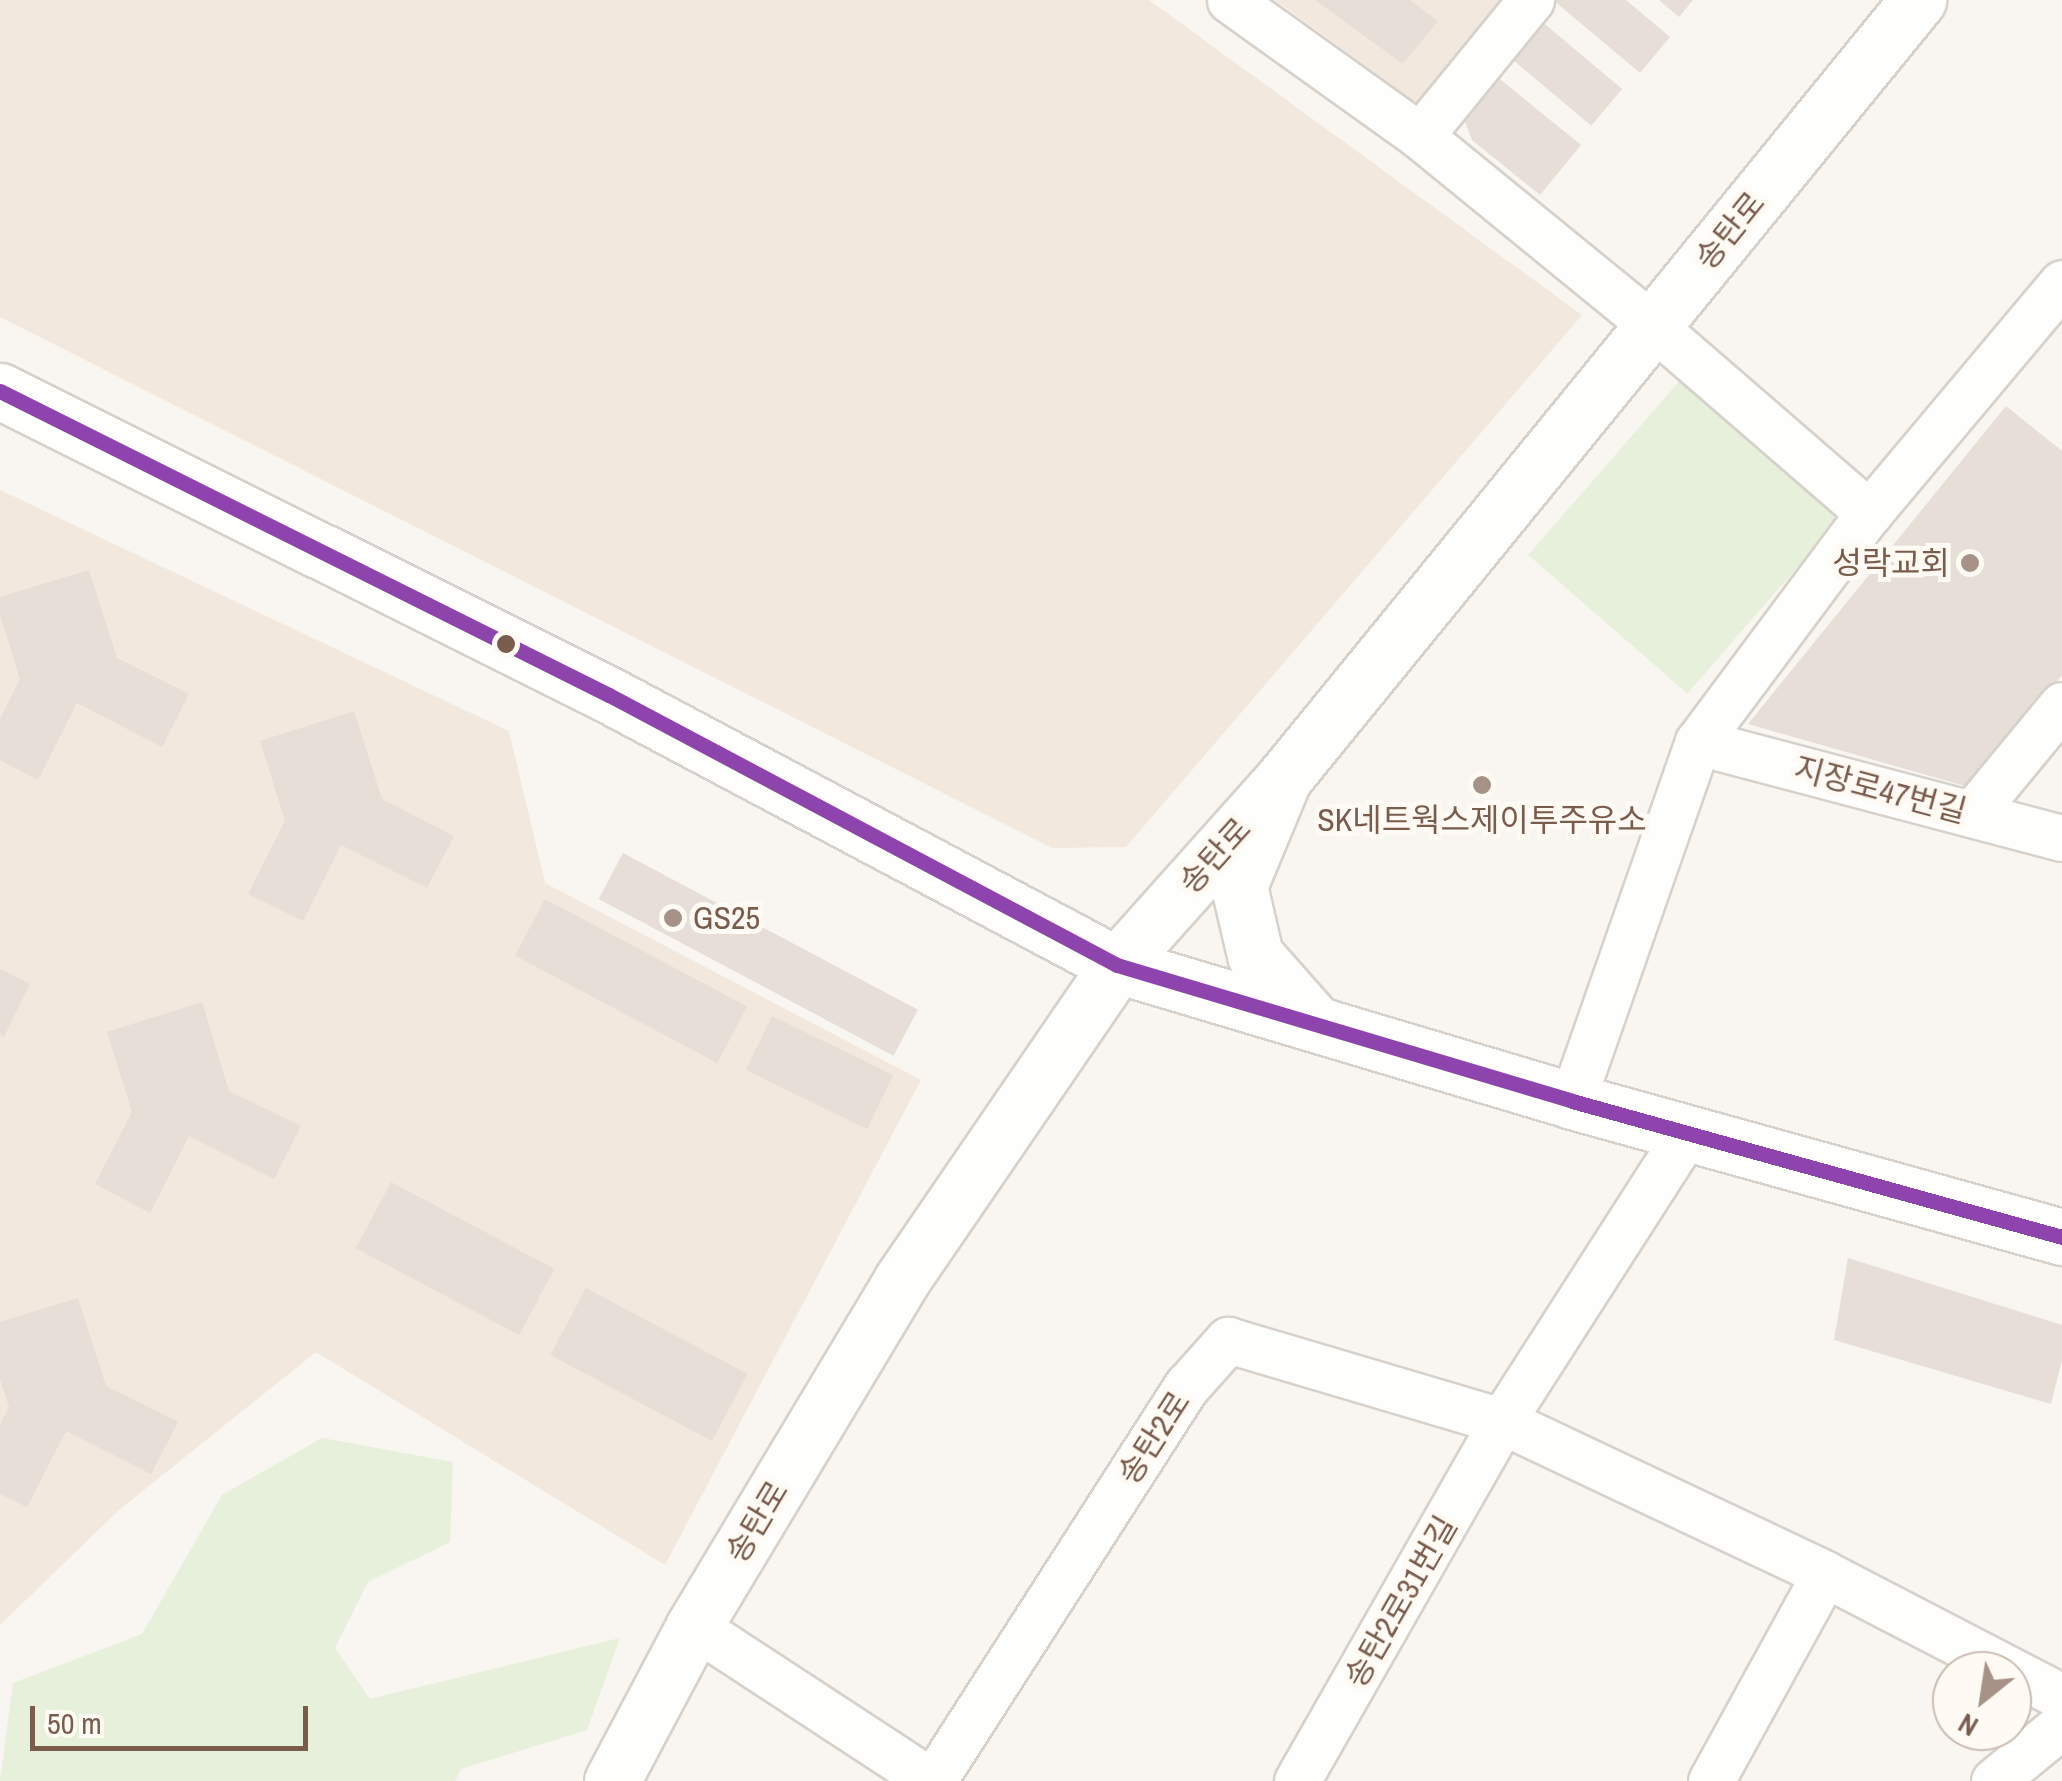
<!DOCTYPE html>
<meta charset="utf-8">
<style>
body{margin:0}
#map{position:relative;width:2062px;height:1781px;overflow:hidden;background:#f9f5f0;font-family:"Archivo Narrow","Noto Sans KR",sans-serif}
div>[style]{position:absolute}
.residential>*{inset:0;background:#f2e8de}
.green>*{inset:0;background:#e7f0db;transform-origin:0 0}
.building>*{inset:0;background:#e6ded7;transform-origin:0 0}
.roads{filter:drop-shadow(2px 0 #d7d1cb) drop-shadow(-2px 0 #d7d1cb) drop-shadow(0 2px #d7d1cb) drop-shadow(0 -2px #d7d1cb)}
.minor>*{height:45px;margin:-22.5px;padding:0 22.5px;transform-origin:22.5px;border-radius:22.5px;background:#fefefd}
.tertiary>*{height:55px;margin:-27.5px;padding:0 27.5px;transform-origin:27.5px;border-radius:27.5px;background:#fefefd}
.secondary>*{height:55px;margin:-27.5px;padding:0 27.5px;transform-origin:27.5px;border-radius:27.5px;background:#fefefd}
.bus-1>*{height:15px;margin:-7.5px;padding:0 7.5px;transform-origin:7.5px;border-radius:7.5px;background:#8e44ad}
.dots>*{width:28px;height:28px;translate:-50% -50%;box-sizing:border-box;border:5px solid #fffaf3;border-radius:50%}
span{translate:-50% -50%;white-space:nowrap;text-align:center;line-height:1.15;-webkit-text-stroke:10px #fffaf3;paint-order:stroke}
.street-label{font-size:32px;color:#7a5c4d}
.poi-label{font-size:32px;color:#7a5c4d}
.right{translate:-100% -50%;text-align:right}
.left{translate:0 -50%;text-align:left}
.north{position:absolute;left:1932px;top:1651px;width:100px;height:100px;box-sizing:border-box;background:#fffaf3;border:2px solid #cabbb1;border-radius:50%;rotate:210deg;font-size:28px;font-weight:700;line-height:40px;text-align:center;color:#7a5c4d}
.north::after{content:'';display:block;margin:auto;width:35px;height:45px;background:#a69286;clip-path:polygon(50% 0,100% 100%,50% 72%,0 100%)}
.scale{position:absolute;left:30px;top:1706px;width:278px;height:45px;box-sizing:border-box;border:5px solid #7a5c4d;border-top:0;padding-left:12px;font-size:30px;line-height:35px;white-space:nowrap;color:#7a5c4d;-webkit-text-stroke:8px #fffaf3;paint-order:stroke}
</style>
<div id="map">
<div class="residential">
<i style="clip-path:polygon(0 0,1149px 0,1582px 315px,1126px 847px,1052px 848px,0 317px)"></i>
<i style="clip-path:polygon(1275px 0,1507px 0,1421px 106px)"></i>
<i style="clip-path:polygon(0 490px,509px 731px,545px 883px,921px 1080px,665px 1565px,316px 1352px,119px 1510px,0 1625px)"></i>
</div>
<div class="green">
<i style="left:1683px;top:377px;width:211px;height:236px;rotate:41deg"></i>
<i style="clip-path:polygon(322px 1438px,453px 1462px,450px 1542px,368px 1582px,335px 1648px,370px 1699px,620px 1638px,587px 1730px,461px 1769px,455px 1781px,0 1781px,13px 1683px,142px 1634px,222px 1495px)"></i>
</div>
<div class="building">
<i style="clip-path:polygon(1315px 0,1410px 0,1438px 21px,1403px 64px)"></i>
<i style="clip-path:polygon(1553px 0,1626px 0,1670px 37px,1640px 73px)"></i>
<i style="clip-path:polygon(1659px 0,1693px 0,1679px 17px)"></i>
<i style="left:1534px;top:15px;width:115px;height:48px;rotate:40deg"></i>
<i style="clip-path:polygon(1490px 71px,1581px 145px,1540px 195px,1472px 140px,1460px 108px)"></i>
<i style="clip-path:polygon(2006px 406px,2062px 451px,2062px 675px,1972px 788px,1748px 724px)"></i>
<i style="clip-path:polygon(89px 570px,117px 658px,189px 694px,162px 747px,77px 703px,38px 780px,0 760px,0 719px,20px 679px,0 615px,0 597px)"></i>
<i style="clip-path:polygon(354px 711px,382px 799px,454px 836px,427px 888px,341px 845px,303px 921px,248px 894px,285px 821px,260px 741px)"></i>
<i style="left:623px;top:853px;width:334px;height:52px;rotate:28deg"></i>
<i style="left:545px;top:899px;width:229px;height:64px;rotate:28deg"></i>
<i style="clip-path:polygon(0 969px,30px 984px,4px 1037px,0 1035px)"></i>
<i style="clip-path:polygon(202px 1002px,229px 1091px,301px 1126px,274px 1179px,189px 1136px,150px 1213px,95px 1184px,132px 1112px,107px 1032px)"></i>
<i style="left:772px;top:1016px;width:135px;height:60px;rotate:26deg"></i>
<i style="left:391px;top:1182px;width:185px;height:75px;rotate:28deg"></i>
<i style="clip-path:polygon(1848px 1258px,2062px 1325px,2062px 1360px,2051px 1404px,1834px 1340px)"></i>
<i style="left:586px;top:1288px;width:183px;height:76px;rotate:28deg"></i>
<i style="clip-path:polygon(78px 1298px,106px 1386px,178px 1422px,151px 1474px,66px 1431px,27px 1507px,0 1494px,0 1425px,9px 1407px,0 1379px,0 1322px)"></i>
</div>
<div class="roads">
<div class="minor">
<i style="left:1230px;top:0;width:234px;rotate:35.6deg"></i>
<i style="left:1420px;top:136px;width:301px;rotate:39.2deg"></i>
<i style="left:1653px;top:326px;width:286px;rotate:40.9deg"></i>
<i style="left:1420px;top:136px;width:176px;rotate:-50.8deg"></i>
<i style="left:1698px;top:742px;width:376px;rotate:14.8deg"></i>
<i style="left:1972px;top:814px;width:141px;rotate:-50.5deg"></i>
<i style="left:1572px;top:1101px;width:380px;rotate:-70.7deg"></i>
<i style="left:1698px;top:742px;width:286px;rotate:-53.3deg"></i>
<i style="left:1869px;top:513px;width:300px;rotate:-50deg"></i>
<i style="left:694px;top:1626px;width:283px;rotate:33.2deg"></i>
<i style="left:933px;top:1781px;width:470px;rotate:-57.3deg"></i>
<i style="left:1187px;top:1386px;width:62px;rotate:-48.3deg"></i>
<i style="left:1228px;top:1340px;width:286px;rotate:16.5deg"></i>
<i style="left:1502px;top:1421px;width:357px;rotate:25.3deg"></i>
<i style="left:1825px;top:1574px;width:267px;rotate:27.4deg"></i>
<i style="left:1297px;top:1781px;width:414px;rotate:-60.3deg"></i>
<i style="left:1502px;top:1421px;width:341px;rotate:-57.3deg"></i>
<i style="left:1711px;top:1781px;width:236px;rotate:-61.2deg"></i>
<i style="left:1994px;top:1781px;width:88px;rotate:-39.5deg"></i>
</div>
<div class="tertiary">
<i style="left:0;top:391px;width:681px;rotate:26.53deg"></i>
<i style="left:609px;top:695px;width:575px;rotate:27.99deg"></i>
<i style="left:1117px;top:965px;width:475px;rotate:16.6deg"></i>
<i style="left:1572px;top:1101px;width:509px;rotate:15.51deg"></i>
<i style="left:1281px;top:785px;width:109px;rotate:112.6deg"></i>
<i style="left:1239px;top:886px;width:71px;rotate:76.9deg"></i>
<i style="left:1255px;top:955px;width:92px;rotate:48.5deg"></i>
</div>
<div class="secondary">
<i style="left:612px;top:1781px;width:175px;rotate:-62.1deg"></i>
<i style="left:694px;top:1626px;width:402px;rotate:-59deg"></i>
<i style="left:901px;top:1281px;width:383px;rotate:-55.6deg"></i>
<i style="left:1117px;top:965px;width:251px;rotate:-48.2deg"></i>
<i style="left:1284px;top:778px;width:1004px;rotate:-50.82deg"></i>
</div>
</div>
<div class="bus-1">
<i style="left:0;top:391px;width:681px;rotate:26.53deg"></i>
<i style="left:609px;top:695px;width:575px;rotate:27.99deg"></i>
<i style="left:1117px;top:965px;width:475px;rotate:16.6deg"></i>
<i style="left:1572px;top:1101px;width:509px;rotate:15.51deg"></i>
</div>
<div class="dots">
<i style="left:1970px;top:563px;background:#a69286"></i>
<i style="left:506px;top:644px;background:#7a5c4d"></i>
<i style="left:1482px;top:785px;background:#a69286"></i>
<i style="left:673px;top:918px;background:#a69286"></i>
</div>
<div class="street-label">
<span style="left:1730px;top:231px;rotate:-51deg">송탄로</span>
<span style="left:1880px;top:790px;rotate:15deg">지장로47번길</span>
<span style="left:1215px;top:856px;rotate:-48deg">송탄로</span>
<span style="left:1154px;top:1438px;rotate:-57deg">송탄2로</span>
<span style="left:757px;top:1522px;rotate:-59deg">송탄로</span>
<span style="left:1401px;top:1602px;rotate:-60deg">송탄2로31번길</span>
</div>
<div class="poi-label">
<span class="right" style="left:1950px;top:563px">성락교회</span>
<span style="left:1482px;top:820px">SK네트웍스제이투주유소</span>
<span class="left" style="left:693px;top:918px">GS25</span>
</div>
<div class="north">N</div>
<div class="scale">50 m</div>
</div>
